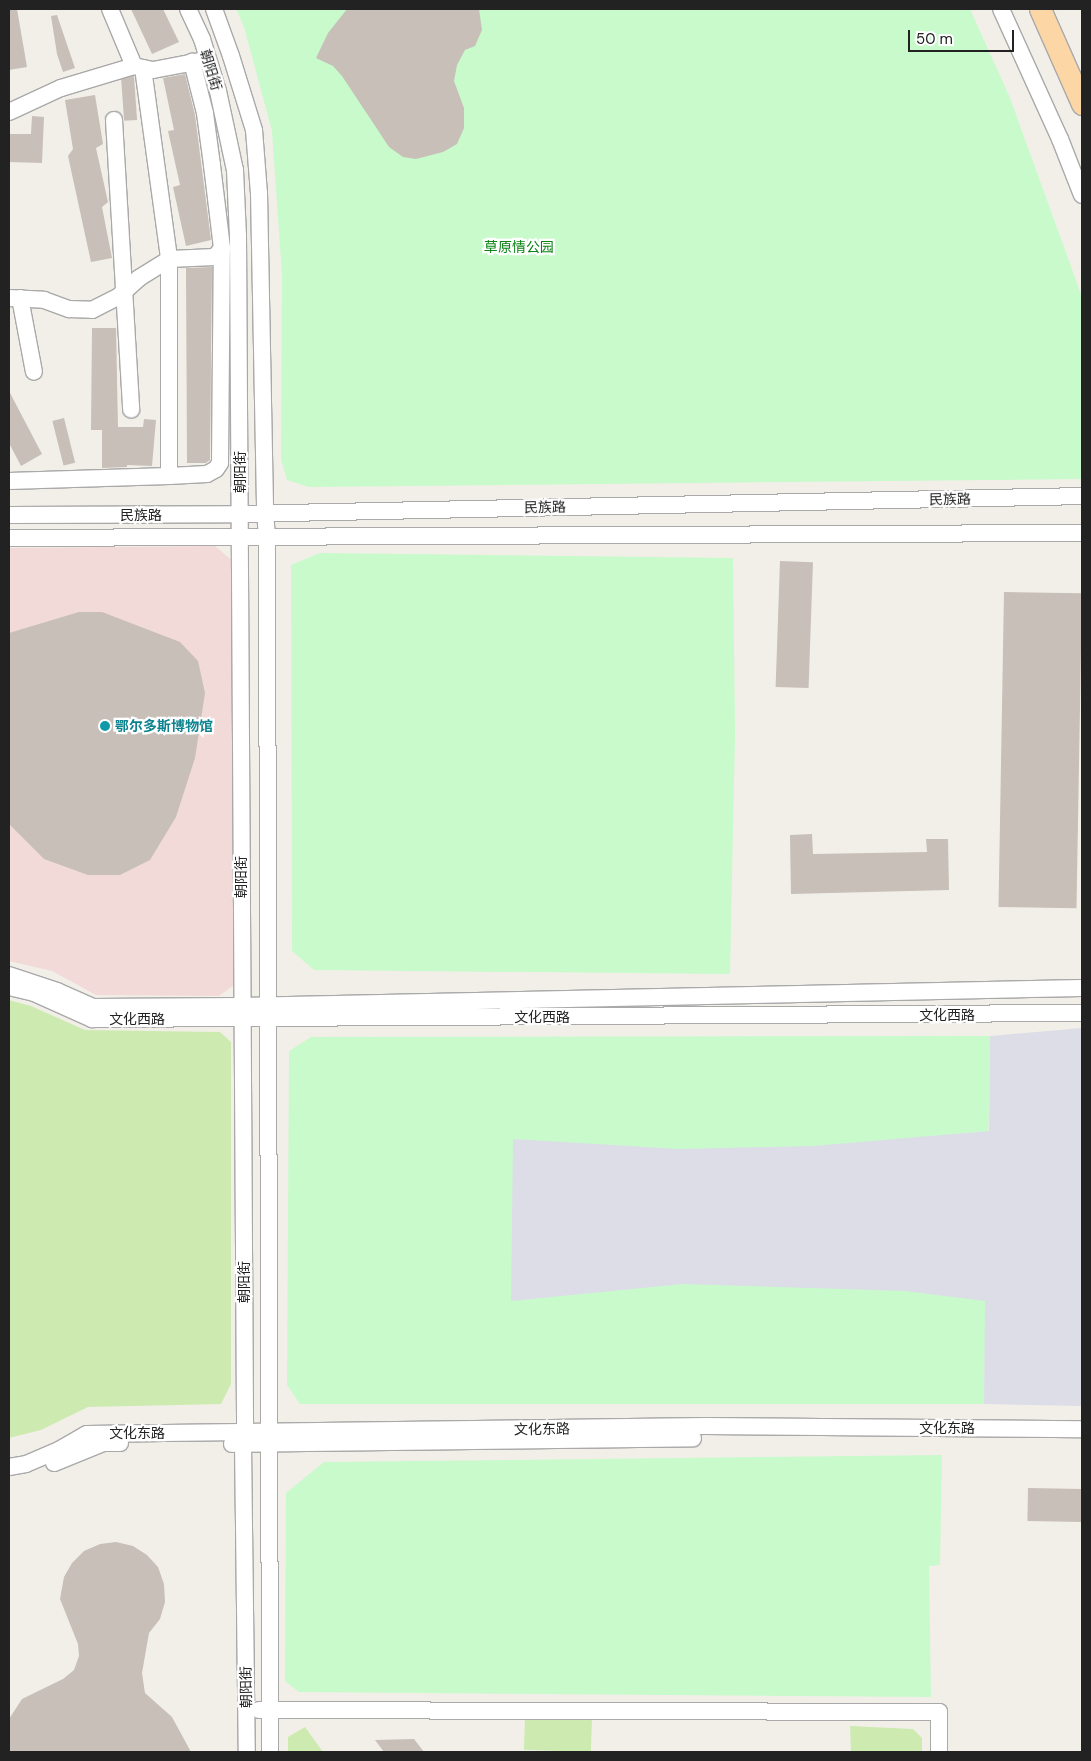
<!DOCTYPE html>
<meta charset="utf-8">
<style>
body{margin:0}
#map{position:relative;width:1091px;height:1761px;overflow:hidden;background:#f2efe9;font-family:"DM Sans","Noto Sans SC",sans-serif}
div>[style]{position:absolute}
.commercial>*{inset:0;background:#f2dad9}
.grass>*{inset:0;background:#cdebb0;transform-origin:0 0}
.park>*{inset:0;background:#c8facc}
.plaza>*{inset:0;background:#dddde8}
.building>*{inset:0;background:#c7bfb8;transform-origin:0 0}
.roads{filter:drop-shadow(1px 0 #a9a9a9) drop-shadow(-1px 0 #a9a9a9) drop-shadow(0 1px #a9a9a9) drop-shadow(0 -1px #a9a9a9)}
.minor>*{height:16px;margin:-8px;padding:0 8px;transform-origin:8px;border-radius:8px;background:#fff}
.major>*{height:21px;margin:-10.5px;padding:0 10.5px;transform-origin:10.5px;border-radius:10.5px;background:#fcd6a4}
.dots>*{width:14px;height:14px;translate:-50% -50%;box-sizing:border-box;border:2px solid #fff;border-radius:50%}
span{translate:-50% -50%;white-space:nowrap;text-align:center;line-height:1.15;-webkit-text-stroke:4.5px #fff;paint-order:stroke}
.street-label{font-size:14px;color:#222}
.park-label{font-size:14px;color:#0c8416}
.culture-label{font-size:14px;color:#0d838f;font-weight:700}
.left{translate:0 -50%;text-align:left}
.frame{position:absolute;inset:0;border:10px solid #222;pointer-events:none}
.scale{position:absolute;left:908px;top:30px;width:106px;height:22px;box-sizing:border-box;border:2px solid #222;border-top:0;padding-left:6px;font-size:15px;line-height:18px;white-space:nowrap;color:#222;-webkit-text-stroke:4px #fff;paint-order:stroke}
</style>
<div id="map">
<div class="commercial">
<i style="clip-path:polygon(215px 546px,235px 563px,234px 985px,219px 996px,96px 995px,52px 971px,9px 961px,9px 548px)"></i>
</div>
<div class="grass">
<i style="clip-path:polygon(9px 1000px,31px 1006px,85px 1030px,220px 1032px,231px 1042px,231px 1384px,221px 1404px,88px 1407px,41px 1430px,9px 1438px)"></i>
<i style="left:592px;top:1719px;width:33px;height:67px;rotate:92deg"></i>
<i style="clip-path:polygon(850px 1726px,913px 1729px,922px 1738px,922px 1752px,851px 1752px)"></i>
<i style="clip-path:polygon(305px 1727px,323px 1752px,288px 1752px,288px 1737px)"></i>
</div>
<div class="park">
<i style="clip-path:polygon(236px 9px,970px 9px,1010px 98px,1082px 297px,1082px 479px,309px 487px,287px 480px,281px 459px,282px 275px,272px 131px,244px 27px)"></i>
<i style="clip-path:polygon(320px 553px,733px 558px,735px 734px,730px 974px,314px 970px,292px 951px,291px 565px)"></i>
<i style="clip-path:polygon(990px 1036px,984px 1404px,300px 1404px,287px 1385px,289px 1051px,311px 1037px)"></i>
<i style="clip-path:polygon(942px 1455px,940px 1565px,929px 1566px,931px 1697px,299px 1692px,285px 1681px,286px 1493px,324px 1462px)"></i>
</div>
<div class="plaza">
<i style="clip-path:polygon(1082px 1028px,1082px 1406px,984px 1404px,985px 1301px,905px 1291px,683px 1284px,511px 1301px,513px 1139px,679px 1149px,813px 1146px,989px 1131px,990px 1036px)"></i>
</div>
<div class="building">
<i style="clip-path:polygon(9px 9px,17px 9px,27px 67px,9px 70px)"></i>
<i style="clip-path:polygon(131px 9px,163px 9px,179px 42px,152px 54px)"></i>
<i style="clip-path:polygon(347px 9px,479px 9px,482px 30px,475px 46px,465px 50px,457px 65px,454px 81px,464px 108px,464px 128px,457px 144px,443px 152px,416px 159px,403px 157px,389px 147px,342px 76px,333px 66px,316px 58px,328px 33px)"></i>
<i style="clip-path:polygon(57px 15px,75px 68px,63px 72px,57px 54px,51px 16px)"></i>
<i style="clip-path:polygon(185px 74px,195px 115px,211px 240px,186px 246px,173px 187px,180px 185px,168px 131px,174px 130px,163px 78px)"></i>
<i style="left:134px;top:76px;width:44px;height:13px;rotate:86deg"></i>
<i style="clip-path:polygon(95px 95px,103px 144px,96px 148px,108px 202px,102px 207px,112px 258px,91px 262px,68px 156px,73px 149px,65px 100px)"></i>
<i style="clip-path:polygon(32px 116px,44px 117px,42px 163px,9px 162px,9px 134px,31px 134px)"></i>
<i style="clip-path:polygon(212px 267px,210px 460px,206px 463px,187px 463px,186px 268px)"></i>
<i style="clip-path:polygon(92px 328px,116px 328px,118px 427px,143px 427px,144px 419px,156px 420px,152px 466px,127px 465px,127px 467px,102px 468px,102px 430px,91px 430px)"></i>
<i style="clip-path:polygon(9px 391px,42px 454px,21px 466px,9px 443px)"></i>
<i style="left:64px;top:418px;width:46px;height:12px;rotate:76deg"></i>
<i style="left:780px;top:561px;width:33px;height:126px;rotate:2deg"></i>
<i style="left:1004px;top:592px;width:78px;height:315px;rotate:1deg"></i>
<i style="clip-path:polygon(79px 612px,102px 612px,180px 642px,198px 661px,205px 693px,195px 758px,176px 817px,150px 860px,120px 875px,88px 875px,44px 859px,9px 824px,9px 633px)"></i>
<i style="clip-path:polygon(812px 834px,813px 854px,927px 852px,926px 839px,948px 839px,949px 890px,791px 894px,790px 835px)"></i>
<i style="left:1028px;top:1488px;width:54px;height:33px;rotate:1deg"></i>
<i style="clip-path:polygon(116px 1542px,133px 1546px,147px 1555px,158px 1567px,164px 1584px,165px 1602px,160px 1619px,149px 1633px,142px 1673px,145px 1693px,172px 1717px,191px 1752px,9px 1752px,9px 1719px,22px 1699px,63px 1679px,74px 1670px,79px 1656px,78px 1644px,60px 1599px,64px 1577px,72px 1563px,84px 1551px,100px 1544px)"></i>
<i style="clip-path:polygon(414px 1739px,424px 1752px,384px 1752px,375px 1740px)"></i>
</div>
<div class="roads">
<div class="minor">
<i style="left:110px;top:9px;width:62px;rotate:67.2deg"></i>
<i style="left:188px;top:9px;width:33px;rotate:65deg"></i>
<i style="left:202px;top:39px;width:54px;rotate:72.9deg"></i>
<i style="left:218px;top:91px;width:81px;rotate:77.9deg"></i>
<i style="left:235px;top:170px;width:66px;rotate:87.4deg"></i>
<i style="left:238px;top:236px;width:1196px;rotate:89.66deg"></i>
<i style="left:245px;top:1432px;width:12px;rotate:99deg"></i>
<i style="left:243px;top:1444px;width:308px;rotate:89.3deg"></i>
<i style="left:214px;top:9px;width:50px;rotate:70.1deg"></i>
<i style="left:231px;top:56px;width:77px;rotate:72.7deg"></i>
<i style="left:254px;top:130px;width:63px;rotate:85.5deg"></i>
<i style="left:259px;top:193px;width:320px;rotate:88.9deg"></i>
<i style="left:265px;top:513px;width:23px;rotate:85deg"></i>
<i style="left:267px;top:536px;width:1216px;rotate:89.86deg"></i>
<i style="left:1001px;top:9px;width:143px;rotate:65.6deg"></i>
<i style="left:1060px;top:139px;width:60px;rotate:68.6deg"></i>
<i style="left:143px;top:68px;width:193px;rotate:82.2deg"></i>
<i style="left:169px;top:259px;width:46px;rotate:-2.5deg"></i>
<i style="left:215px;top:257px;width:11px;rotate:-52deg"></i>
<i style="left:222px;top:248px;width:84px;rotate:-96.9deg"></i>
<i style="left:212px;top:165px;width:52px;rotate:-97.7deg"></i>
<i style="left:205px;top:113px;width:53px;rotate:-104.3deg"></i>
<i style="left:9px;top:112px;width:57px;rotate:-24.8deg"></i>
<i style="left:61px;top:88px;width:76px;rotate:-16.8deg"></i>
<i style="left:134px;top:66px;width:19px;rotate:12deg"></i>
<i style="left:153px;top:70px;width:49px;rotate:-10.6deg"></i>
<i style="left:114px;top:120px;width:290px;rotate:86.6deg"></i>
<i style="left:169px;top:259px;width:217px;rotate:90deg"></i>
<i style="left:169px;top:476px;width:38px;rotate:-3deg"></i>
<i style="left:207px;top:474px;width:10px;rotate:-29deg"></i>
<i style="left:216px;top:469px;width:7px;rotate:-56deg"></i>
<i style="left:220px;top:463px;width:215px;rotate:-89.5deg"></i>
<i style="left:9px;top:298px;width:35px;rotate:3deg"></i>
<i style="left:44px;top:300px;width:27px;rotate:20deg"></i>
<i style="left:69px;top:309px;width:23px;rotate:2deg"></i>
<i style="left:92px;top:310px;width:29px;rotate:-27deg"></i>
<i style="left:118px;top:297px;width:28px;rotate:-42deg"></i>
<i style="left:139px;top:278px;width:36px;rotate:-32deg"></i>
<i style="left:20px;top:298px;width:75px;rotate:79.3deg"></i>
<i style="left:9px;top:481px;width:160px;rotate:-1.8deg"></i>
<i style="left:9px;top:515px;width:230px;rotate:-0.2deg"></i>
<i style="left:239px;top:514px;width:843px;rotate:-1.22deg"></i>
<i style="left:9px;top:538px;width:1073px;rotate:-0.27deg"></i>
<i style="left:9px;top:975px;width:51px;rotate:18.4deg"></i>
<i style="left:57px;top:991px;width:39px;rotate:24deg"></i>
<i style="left:93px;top:1007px;width:148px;rotate:-0.4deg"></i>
<i style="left:241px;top:1006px;width:841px;rotate:-1.23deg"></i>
<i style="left:9px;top:987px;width:26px;rotate:13deg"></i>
<i style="left:34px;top:993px;width:64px;rotate:24.1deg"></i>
<i style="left:92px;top:1019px;width:990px;rotate:-0.35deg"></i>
<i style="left:232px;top:1444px;width:461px;rotate:-0.7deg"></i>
<i style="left:54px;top:1463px;width:53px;rotate:-22.2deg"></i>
<i style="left:103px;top:1443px;width:17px"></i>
<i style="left:9px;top:1467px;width:17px;rotate:-10deg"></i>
<i style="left:26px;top:1464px;width:36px;rotate:-23deg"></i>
<i style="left:59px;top:1450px;width:32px;rotate:-30deg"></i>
<i style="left:87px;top:1434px;width:619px;rotate:-0.74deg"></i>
<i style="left:706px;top:1426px;width:376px;rotate:0.5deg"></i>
<i style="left:259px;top:1710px;width:680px;rotate:0.17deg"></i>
<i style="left:939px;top:1712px;width:40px;rotate:90deg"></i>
</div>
<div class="major">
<i style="left:1040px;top:9px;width:104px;rotate:66.1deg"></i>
</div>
</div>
<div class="dots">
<i style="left:105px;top:726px;background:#0f9aa8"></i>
</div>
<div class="street-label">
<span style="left:211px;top:70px;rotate:73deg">朝阳街</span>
<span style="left:240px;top:472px;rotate:-90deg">朝阳街</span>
<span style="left:950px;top:499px;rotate:-1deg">民族路</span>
<span style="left:545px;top:507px;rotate:-1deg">民族路</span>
<span style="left:141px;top:515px">民族路</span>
<span style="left:241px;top:877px;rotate:-90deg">朝阳街</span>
<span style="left:947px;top:1015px">文化西路</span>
<span style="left:542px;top:1017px">文化西路</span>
<span style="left:137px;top:1019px">文化西路</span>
<span style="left:244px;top:1282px;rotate:-90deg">朝阳街</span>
<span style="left:947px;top:1428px">文化东路</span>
<span style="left:542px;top:1429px;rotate:-1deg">文化东路</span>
<span style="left:137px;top:1433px">文化东路</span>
<span style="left:246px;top:1687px;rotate:-91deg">朝阳街</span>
</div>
<div class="park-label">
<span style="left:519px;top:247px">草原情公园</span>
</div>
<div class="culture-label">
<span class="left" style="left:115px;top:726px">鄂尔多斯博物馆</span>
</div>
<div class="frame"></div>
<div class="scale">50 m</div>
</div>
